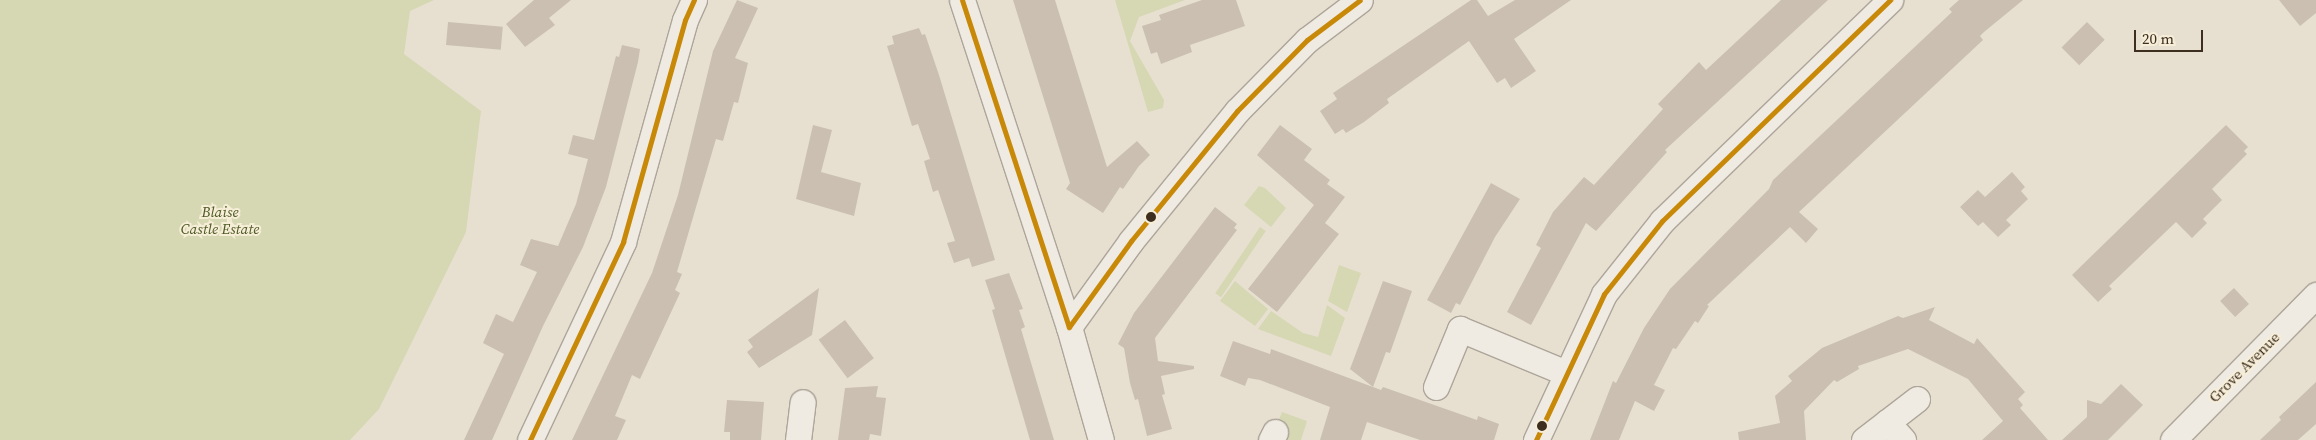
<!DOCTYPE html>
<style>
body{margin:0}
#map{position:relative;width:2316px;height:440px;overflow:hidden;background:#e7e0d1;font-family:"Source Serif 4",serif}
div>[style]{position:absolute}
.green>*{inset:0;background:#d6d7b3;transform-origin:0 0}
.building>*{inset:0;background:#cbbfb2;transform-origin:0 0}
.roads{filter:drop-shadow(1px 0 #ada599) drop-shadow(-1px 0 #ada599) drop-shadow(0 1px #ada599) drop-shadow(0 -1px #ada599)}
.minor>*{height:25px;margin:-12.5px;padding:0 12.5px;transform-origin:12.5px;border-radius:12.5px;background:#efebe3}
.bus-1>*{height:5px;margin:-2.5px;padding:0 2.5px;transform-origin:2.5px;border-radius:2.5px;background:#c88808}
.dots>*{width:14px;height:14px;translate:-50% -50%;box-sizing:border-box;border:2px solid #f7eed8;border-radius:50%}
span{translate:-50% -50%;white-space:nowrap;text-align:center;line-height:1.15;-webkit-text-stroke:4px #f7eed8;paint-order:stroke}
.park-label{font-size:15px;color:#4d5a26;font-style:italic}
.street-label{font-size:15px;color:#3d2e20}
.scale{position:absolute;left:2134px;top:30px;width:69px;height:22px;box-sizing:border-box;border:2px solid #3d2e20;border-top:0;padding-left:6px;font-size:15px;line-height:18px;white-space:nowrap;color:#3d2e20;-webkit-text-stroke:4px #f7eed8;paint-order:stroke}
</style>
<div id="map">
<div class="green">
<i style="clip-path:polygon(0 0,434px 0,410px 11px,404px 54px,481px 111px,466px 232px,379px 409px,350px 440px,0 440px)"></i>
<i style="clip-path:polygon(1115px 0,1185px 0,1139px 17px,1130px 41px,1164px 100px,1163px 108px,1148px 112px)"></i>
<i style="clip-path:polygon(1259px 186px,1265px 188px,1286px 208px,1271px 227px,1244px 205px)"></i>
<i style="left:1260px;top:227px;width:7px;height:80px;rotate:34deg"></i>
<i style="clip-path:polygon(1339px 265px,1361px 273px,1347px 312px,1328px 301px)"></i>
<i style="clip-path:polygon(1235px 281px,1268px 309px,1255px 326px,1220px 301px)"></i>
<i style="clip-path:polygon(1327px 305px,1345px 318px,1331px 356px,1258px 329px,1271px 311px,1303px 333px,1318px 337px)"></i>
<i style="clip-path:polygon(1282px 412px,1307px 421px,1301px 440px,1279px 440px,1276px 427px)"></i>
</div>
<div class="building">
<i style="clip-path:polygon(534px 0,571px 0,549px 18px,555px 25px,525px 47px,506px 24px)"></i>
<i style="clip-path:polygon(737px 0,758px 8px,735px 58px,748px 63px,738px 103px,734px 102px,723px 141px,716px 139px,677px 272px,682px 274px,675px 290px,680px 293px,640px 379px,632px 375px,615px 416px,626px 420px,617px 440px,572px 440px,652px 273px,678px 195px,713px 51px)"></i>
<i style="clip-path:polygon(1013px 0,1055px 0,1107px 167px,1137px 141px,1150px 155px,1139px 166px,1123px 189px,1120px 187px,1103px 213px,1066px 189px,1070px 183px)"></i>
<i style="clip-path:polygon(1202px 0,1236px 0,1245px 26px,1190px 45px,1192px 52px,1161px 64px,1157px 52px,1151px 54px,1142px 26px,1161px 20px,1159px 15px)"></i>
<i style="clip-path:polygon(1471px 0,1477px 0,1488px 16px,1515px 0,1571px 0,1514px 39px,1536px 71px,1511px 88px,1505px 78px,1497px 83px,1469px 41px,1387px 99px,1389px 103px,1364px 122px,1346px 133px,1343px 129px,1335px 134px,1320px 111px,1337px 99px,1333px 93px)"></i>
<i style="clip-path:polygon(1781px 0,1828px 0,1665px 150px,1667px 152px,1596px 231px,1586px 223px,1531px 325px,1507px 312px,1541px 248px,1536px 245px,1553px 212px,1584px 177px,1594px 185px,1663px 109px,1658px 104px,1699px 62px,1706px 70px)"></i>
<i style="clip-path:polygon(1959px 0,2023px 0,1984px 32px,1980px 36px,1983px 40px,1799px 212px,1818px 229px,1806px 243px,1790px 227px,1707px 305px,1709px 306px,1698px 323px,1695px 321px,1676px 349px,1673px 348px,1654px 385px,1665px 390px,1654px 411px,1635px 401px,1619px 440px,1590px 440px,1613px 381px,1616px 383px,1644px 328px,1670px 289px,1769px 189px,1773px 180px,1952px 12px,1949px 9px)"></i>
<i style="clip-path:polygon(2279px 0,2316px 0,2316px 13px,2300px 26px)"></i>
<i style="left:448px;top:22px;width:55px;height:23px;rotate:5deg"></i>
<i style="left:2087px;top:22px;width:25px;height:36px;rotate:45deg"></i>
<i style="clip-path:polygon(919px 28px,922px 35px,925px 34px,939px 75px,995px 260px,972px 267px,969px 258px,954px 263px,947px 243px,955px 241px,938px 190px,933px 192px,924px 161px,930px 159px,918px 124px,912px 126px,887px 46px,894px 44px,892px 36px)"></i>
<i style="clip-path:polygon(622px 45px,640px 49px,638px 62px,606px 187px,583px 247px,543px 326px,492px 440px,464px 440px,504px 354px,483px 343px,496px 314px,513px 322px,537px 272px,520px 265px,531px 239px,558px 246px,576px 204px,588px 159px,568px 154px,573px 135px,594px 140px,616px 56px,619px 57px)"></i>
<i style="clip-path:polygon(813px 125px,832px 130px,821px 172px,861px 183px,854px 216px,796px 199px)"></i>
<i style="clip-path:polygon(1280px 125px,1312px 149px,1304px 160px,1330px 180px,1327px 184px,1345px 197px,1325px 223px,1339px 234px,1277px 312px,1248px 289px,1314px 205px,1257px 155px)"></i>
<i style="clip-path:polygon(2226px 125px,2248px 147px,2244px 151px,2247px 154px,2212px 189px,2222px 200px,2203px 219px,2207px 223px,2192px 238px,2176px 222px,2109px 286px,2112px 289px,2098px 302px,2072px 275px)"></i>
<i style="clip-path:polygon(2012px 172px,2025px 187px,2021px 191px,2028px 199px,2006px 220px,2011px 225px,1998px 237px,1983px 222px,1978px 226px,1960px 207px,1978px 190px,1985px 197px)"></i>
<i style="clip-path:polygon(1491px 183px,1520px 199px,1495px 237px,1460px 305px,1456px 303px,1451px 313px,1427px 300px)"></i>
<i style="clip-path:polygon(1215px 207px,1237px 224px,1234px 228px,1237px 230px,1155px 338px,1158px 361px,1194px 366px,1194px 369px,1161px 376px,1165px 394px,1162px 395px,1172px 429px,1147px 436px,1138px 399px,1135px 400px,1130px 383px,1124px 348px,1118px 344px,1134px 313px)"></i>
<i style="clip-path:polygon(1009px 273px,1023px 309px,1019px 310px,1025px 327px,1021px 329px,1054px 440px,1030px 440px,992px 310px,995px 309px,985px 280px)"></i>
<i style="clip-path:polygon(1383px 281px,1412px 291px,1390px 353px,1386px 352px,1373px 387px,1350px 369px)"></i>
<i style="clip-path:polygon(819px 288px,812px 335px,759px 368px,747px 352px,753px 347px,748px 340px)"></i>
<i style="left:2234px;top:288px;width:22px;height:19px;rotate:47deg"></i>
<i style="clip-path:polygon(1935px 307px,1929px 320px,1974px 344px,1977px 338px,2025px 392px,2018px 399px,2023px 405px,2020px 408px,2048px 440px,1982px 440px,2003px 421px,1968px 379px,1908px 349px,1858px 366px,1859px 369px,1837px 382px,1834px 380px,1804px 411px,1806px 440px,1739px 440px,1738px 432px,1780px 423px,1775px 396px,1792px 381px,1788px 376px,1822px 348px,1898px 316px,1903px 318px)"></i>
<i style="left:845px;top:320px;width:48px;height:33px;rotate:53deg"></i>
<i style="clip-path:polygon(1233px 341px,1270px 354px,1271px 349px,1381px 390px,1383px 387px,1477px 420px,1478px 416px,1499px 424px,1494px 440px,1420px 440px,1367px 422px,1361px 440px,1320px 440px,1330px 407px,1260px 380px,1248px 378px,1245px 386px,1220px 376px)"></i>
<i style="clip-path:polygon(2316px 382px,2316px 424px,2298px 440px,2260px 440px,2281px 420px,2279px 417px)"></i>
<i style="clip-path:polygon(2121px 384px,2143px 405px,2108px 440px,2062px 440px,2087px 417px,2087px 400px,2101px 404px)"></i>
<i style="clip-path:polygon(878px 386px,876px 397px,886px 398px,881px 436px,870px 434px,869px 440px,838px 440px,845px 388px)"></i>
<i style="clip-path:polygon(727px 400px,764px 402px,761px 440px,730px 440px,730px 432px,724px 432px)"></i>
</div>
<div class="roads">
<div class="minor">
<i style="left:962px;top:0;width:344px;rotate:71.9deg"></i>
<i style="left:1069px;top:327px;width:117px;rotate:74.2deg"></i>
<i style="left:1069px;top:327px;width:106px;rotate:-54.2deg"></i>
<i style="left:1131px;top:241px;width:168px;rotate:-50.8deg"></i>
<i style="left:1237px;top:111px;width:100px;rotate:-45.4deg"></i>
<i style="left:1307px;top:40px;width:66px;rotate:-37deg"></i>
<i style="left:1436px;top:387px;width:63px;rotate:-67.5deg"></i>
<i style="left:1460px;top:329px;width:115px;rotate:22.5deg"></i>
<i style="left:1887px;top:422px;width:24px;rotate:48deg"></i>
<i style="left:530px;top:440px;width:219px;rotate:-64.8deg"></i>
<i style="left:623px;top:242px;width:230px;rotate:-74.4deg"></i>
<i style="left:685px;top:20px;width:22px;rotate:-66deg"></i>
<i style="left:798px;top:440px;width:38px;rotate:-83deg"></i>
<i style="left:1271px;top:440px;width:9px;rotate:-63deg"></i>
<i style="left:1536px;top:440px;width:161px;rotate:-65deg"></i>
<i style="left:1604px;top:294px;width:93px;rotate:-51.5deg"></i>
<i style="left:1662px;top:221px;width:318px;rotate:-44.1deg"></i>
<i style="left:1864px;top:440px;width:67px;rotate:-37.7deg"></i>
<i style="left:2173px;top:440px;width:204px;rotate:-45.4deg"></i>
</div>
</div>
<div class="bus-1">
<i style="left:962px;top:0;width:344px;rotate:71.9deg"></i>
<i style="left:1069px;top:327px;width:106px;rotate:-54.2deg"></i>
<i style="left:1131px;top:241px;width:168px;rotate:-50.8deg"></i>
<i style="left:1237px;top:111px;width:100px;rotate:-45.4deg"></i>
<i style="left:1307px;top:40px;width:66px;rotate:-37deg"></i>
<i style="left:530px;top:440px;width:219px;rotate:-64.8deg"></i>
<i style="left:623px;top:242px;width:230px;rotate:-74.4deg"></i>
<i style="left:685px;top:20px;width:22px;rotate:-66deg"></i>
<i style="left:1536px;top:440px;width:161px;rotate:-65deg"></i>
<i style="left:1604px;top:294px;width:93px;rotate:-51.5deg"></i>
<i style="left:1662px;top:221px;width:318px;rotate:-44.1deg"></i>
</div>
<div class="dots">
<i style="left:1151px;top:217px;background:#3d2e20"></i>
<i style="left:1542px;top:426px;background:#3d2e20"></i>
</div>
<div class="park-label">
<span style="left:220px;top:220px">Blaise<br>Castle Estate</span>
</div>
<div class="street-label">
<span style="left:2244px;top:367px;rotate:-45deg">Grove Avenue</span>
</div>
<div class="scale">20 m</div>
</div>
